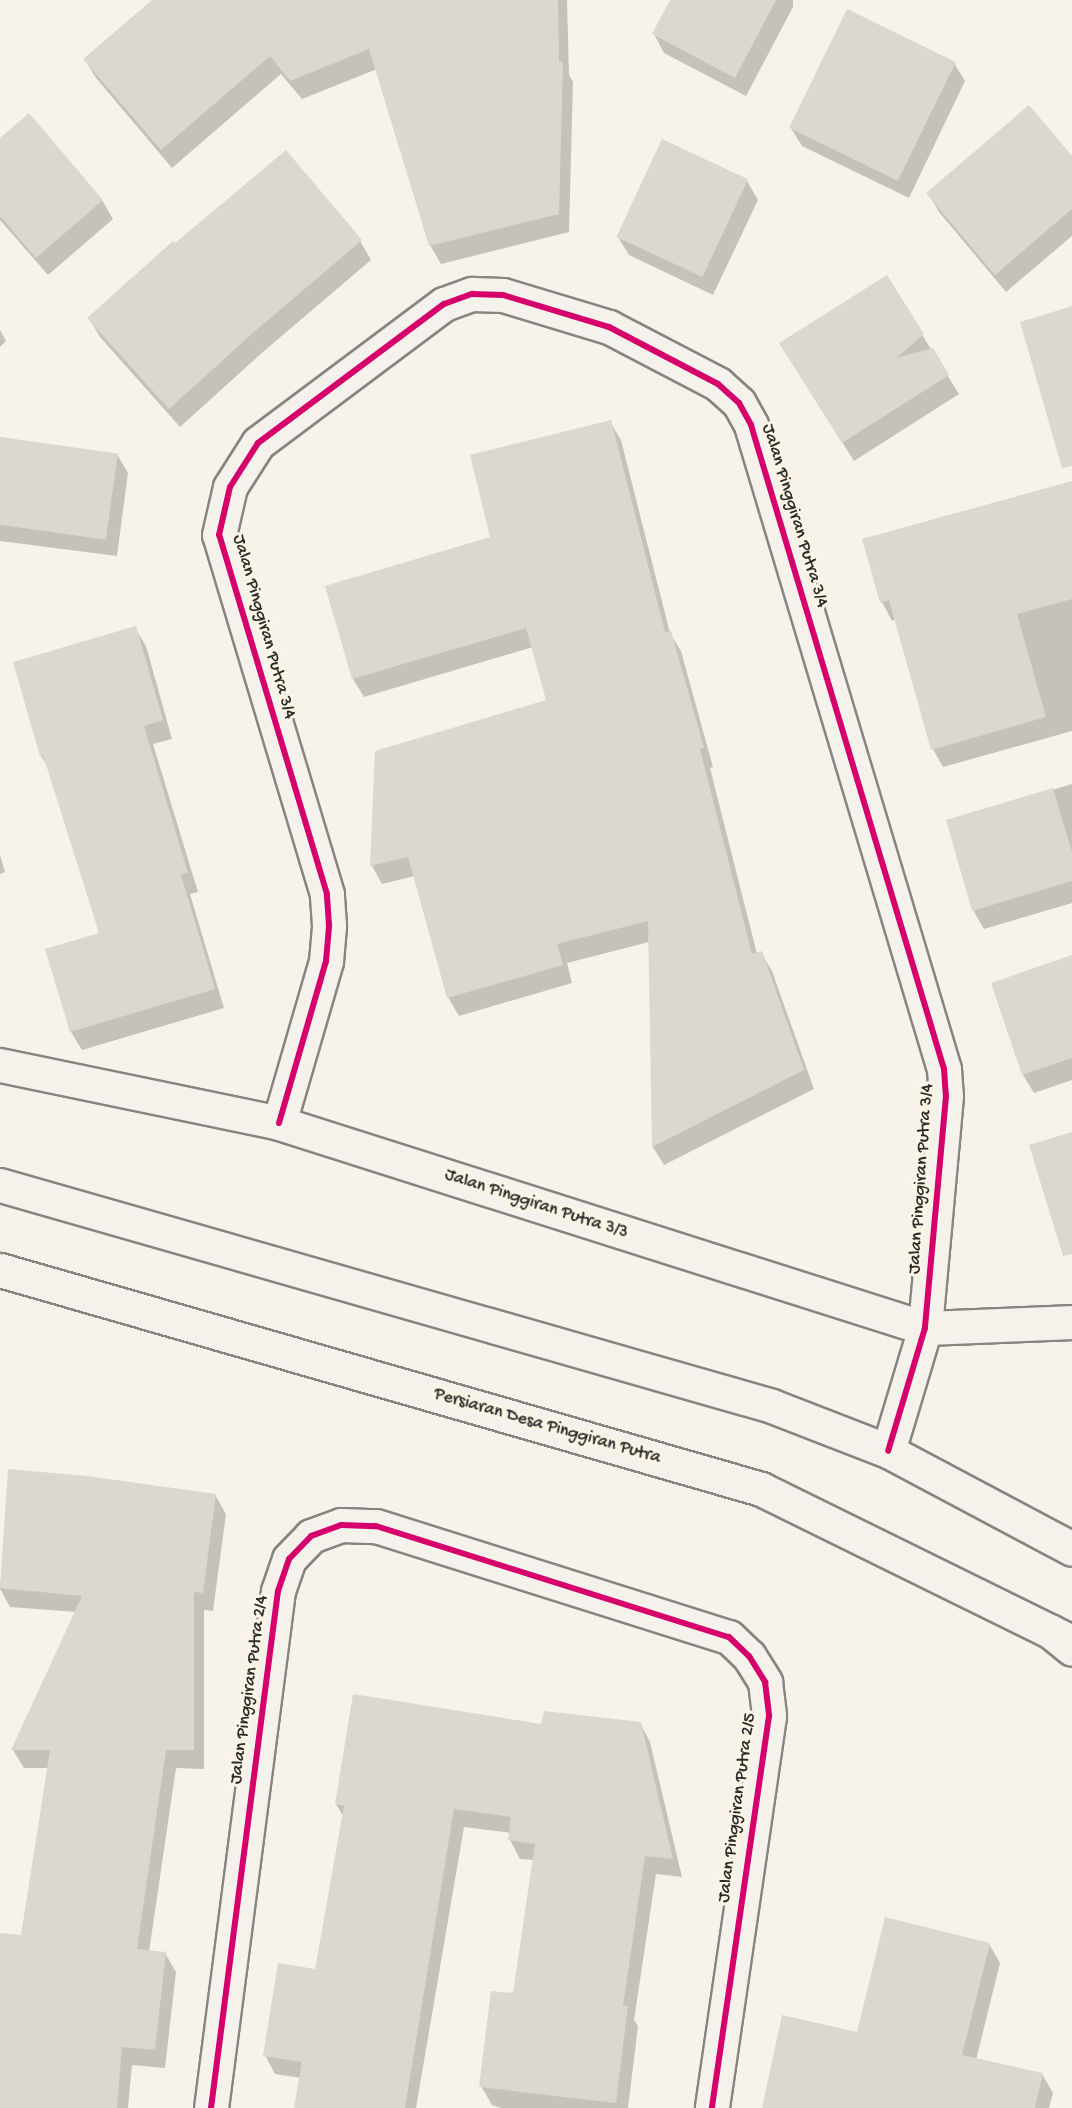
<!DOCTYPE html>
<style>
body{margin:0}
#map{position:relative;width:1072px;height:2108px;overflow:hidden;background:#f7f3ea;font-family:"Gochi Hand",sans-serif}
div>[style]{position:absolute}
.shadow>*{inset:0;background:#0003}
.building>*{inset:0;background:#dad8d1;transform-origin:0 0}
.roads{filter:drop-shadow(2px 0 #878581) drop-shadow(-2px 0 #878581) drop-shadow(0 2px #878581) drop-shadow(0 -2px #878581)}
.minor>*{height:33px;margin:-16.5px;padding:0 16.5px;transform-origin:16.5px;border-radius:16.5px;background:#f5f2ec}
.tertiary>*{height:33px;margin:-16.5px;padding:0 16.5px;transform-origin:16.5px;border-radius:16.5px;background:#f5f2ec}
.secondary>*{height:33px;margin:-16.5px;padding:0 16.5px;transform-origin:16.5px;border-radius:16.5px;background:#f5f2ec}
.cycleway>*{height:6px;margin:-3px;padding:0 3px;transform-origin:3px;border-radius:3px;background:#d6006c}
span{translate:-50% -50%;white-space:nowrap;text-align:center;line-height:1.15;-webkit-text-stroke:6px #fcf5e5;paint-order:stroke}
.street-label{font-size:18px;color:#2b2b2b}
</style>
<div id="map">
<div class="shadow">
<i style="clip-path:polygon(154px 0,391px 0,407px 57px,302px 99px,281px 74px,172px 168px,96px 78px,85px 60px)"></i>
<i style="clip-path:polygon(431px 0,567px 0,569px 75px,573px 82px,569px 232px,441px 264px,430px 245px)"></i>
<i style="clip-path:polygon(671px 0,793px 0,793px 7px,746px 96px,664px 53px,654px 34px)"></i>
<i style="clip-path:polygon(954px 63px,965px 81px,909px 198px,802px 146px,791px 128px)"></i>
<i style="clip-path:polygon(0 140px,102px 200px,113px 219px,48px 275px,0 220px)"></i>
<i style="clip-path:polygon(285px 152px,360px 241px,371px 260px,264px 351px,180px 427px,100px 337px,89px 318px)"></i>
<i style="clip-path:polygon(1072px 158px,1072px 236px,1006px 292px,939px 212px,928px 193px)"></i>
<i style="clip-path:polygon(747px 181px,758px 200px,713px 295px,629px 255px,618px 237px)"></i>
<i style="clip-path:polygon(886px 277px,959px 394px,854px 461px,792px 362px)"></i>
<i style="clip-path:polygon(0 330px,6px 341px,0 347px)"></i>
<i style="clip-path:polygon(610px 422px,621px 440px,670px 633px,681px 651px,713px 767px,710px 768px,757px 954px,761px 953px,772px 971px,814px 1089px,664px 1165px,653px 1147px,649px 942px,567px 963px,572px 983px,459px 1016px,448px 997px,415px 876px,382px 884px,372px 866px,377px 752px,548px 701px,533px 647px,364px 697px,353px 679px)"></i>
<i style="clip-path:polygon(0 443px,117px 454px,128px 473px,117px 556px,0 541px)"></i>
<i style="clip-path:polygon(1072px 483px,1072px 731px,943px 767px,933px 749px,896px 619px,892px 621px,882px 602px)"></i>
<i style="clip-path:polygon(135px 628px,146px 646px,172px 739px,153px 744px,198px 892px,190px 894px,224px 1008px,82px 1050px,71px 1032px,47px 950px,101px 934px,50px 770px,41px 756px,15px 663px)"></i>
<i style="clip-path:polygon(1072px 784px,1072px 903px,984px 929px,973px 910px,948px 821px)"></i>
<i style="clip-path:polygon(0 855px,5px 872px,0 874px)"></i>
<i style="clip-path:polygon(1072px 957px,1072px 1080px,1034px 1093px,1023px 1075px,993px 984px)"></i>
<i style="clip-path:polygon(10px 1470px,215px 1495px,226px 1514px,213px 1611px,204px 1610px,204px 1769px,176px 1768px,149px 1952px,165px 1953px,176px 1972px,165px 2068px,132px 2065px,128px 2108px,0 2108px,0 1960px,22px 1937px,49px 1768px,24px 1768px,13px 1750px,76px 1612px,10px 1607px,0 1589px)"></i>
<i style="clip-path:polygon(640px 1723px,650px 1742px,682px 1877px,656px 1874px,634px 2020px,638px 2026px,628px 2108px,501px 2108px,492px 2105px,481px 2086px,514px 1995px,534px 1860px,520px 1859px,510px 1840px,511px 1833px,464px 1827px,416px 2108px,296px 2108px,301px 2078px,275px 2074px,265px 2055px,316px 1970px,343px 1816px,336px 1804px,542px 1726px)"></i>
<i style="clip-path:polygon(989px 1944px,1000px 1963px,976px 2060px,1042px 2074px,1053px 2093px,1049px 2108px,764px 2108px,858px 2033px)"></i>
</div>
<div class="building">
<i style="clip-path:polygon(152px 0,558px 0,559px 62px,563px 62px,559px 214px,429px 246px,369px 49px,290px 81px,270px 56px,161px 150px,83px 59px)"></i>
<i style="clip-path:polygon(670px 0,776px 0,735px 78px,652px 34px)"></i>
<i style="left:847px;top:9px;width:121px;height:132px;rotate:26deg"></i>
<i style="clip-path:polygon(1029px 105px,1072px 156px,1072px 209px,995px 275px,926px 193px)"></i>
<i style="clip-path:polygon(29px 113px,103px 200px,36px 258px,0 216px,0 138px)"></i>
<i style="left:662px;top:139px;width:95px;height:108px;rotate:25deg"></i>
<i style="clip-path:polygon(286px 150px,362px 240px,254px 332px,169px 409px,87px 318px,173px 241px,175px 243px)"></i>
<i style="clip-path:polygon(887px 275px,924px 334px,896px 358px,933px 348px,949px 375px,842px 443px,779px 343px)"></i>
<i style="clip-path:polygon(1072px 306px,1072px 466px,1062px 468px,1020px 322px)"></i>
<i style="clip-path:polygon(611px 420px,665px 632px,671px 631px,704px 748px,700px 749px,752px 954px,762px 951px,804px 1070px,652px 1147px,648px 921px,557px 944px,563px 965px,447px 998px,408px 857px,370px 866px,375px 751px,546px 700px,526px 628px,352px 679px,325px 586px,490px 537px,470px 455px)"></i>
<i style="left:0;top:437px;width:119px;height:87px;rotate:8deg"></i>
<i style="clip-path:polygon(1072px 481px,1072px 599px,1017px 614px,1046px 717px,931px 750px,889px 600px,880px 603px,862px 539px)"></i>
<i style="clip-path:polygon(136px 626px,163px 720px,144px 726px,188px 873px,181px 875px,215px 989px,70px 1032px,45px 949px,99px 933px,43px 755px,40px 756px,13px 662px)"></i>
<i style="clip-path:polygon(1053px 788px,1072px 852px,1072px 881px,972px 911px,946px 820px)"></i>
<i style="clip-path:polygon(1072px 955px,1072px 1058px,1022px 1075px,991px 983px)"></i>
<i style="clip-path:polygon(1072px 1132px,1072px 1254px,1063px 1256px,1029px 1145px)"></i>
<i style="clip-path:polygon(8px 1469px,87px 1476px,216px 1494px,203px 1593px,194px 1592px,194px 1750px,166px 1750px,137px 1949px,166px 1952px,155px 2050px,122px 2047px,117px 2108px,0 2108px,0 1933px,21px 1935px,50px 1750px,11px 1750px,82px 1596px,0 1588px)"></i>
<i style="clip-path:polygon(353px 1694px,541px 1724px,544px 1711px,641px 1722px,673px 1859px,645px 1856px,623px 2006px,628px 2006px,616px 2103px,479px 2087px,491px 1991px,513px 1993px,535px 1844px,508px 1840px,511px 1817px,454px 1809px,405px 2108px,294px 2108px,302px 2062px,263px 2056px,278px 1963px,315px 1969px,344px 1806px,335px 1804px)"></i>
<i style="clip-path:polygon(885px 1917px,990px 1943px,962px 2055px,1043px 2073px,1035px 2108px,762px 2108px,782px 2015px,857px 2032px)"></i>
</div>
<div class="roads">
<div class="minor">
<i style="left:0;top:1065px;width:285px;rotate:11.7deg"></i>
<i style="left:279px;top:1123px;width:678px;rotate:17.61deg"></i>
<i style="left:925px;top:1328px;width:147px;rotate:-2.3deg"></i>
<i style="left:279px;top:1123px;width:169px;rotate:-73.8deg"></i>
<i style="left:326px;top:961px;width:36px;rotate:-85deg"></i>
<i style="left:329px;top:925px;width:31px;rotate:-94deg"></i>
<i style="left:327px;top:894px;width:375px;rotate:-106.7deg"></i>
<i style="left:219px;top:535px;width:49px;rotate:-77.1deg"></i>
<i style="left:230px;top:487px;width:52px;rotate:-57.5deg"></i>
<i style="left:258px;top:443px;width:232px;rotate:-36.8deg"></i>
<i style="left:444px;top:304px;width:30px;rotate:-20deg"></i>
<i style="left:472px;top:294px;width:31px;rotate:2deg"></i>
<i style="left:503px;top:295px;width:111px;rotate:16.8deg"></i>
<i style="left:609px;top:327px;width:123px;rotate:27.6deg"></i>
<i style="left:718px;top:384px;width:28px;rotate:42deg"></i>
<i style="left:739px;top:403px;width:25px;rotate:61deg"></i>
<i style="left:751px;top:425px;width:672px;rotate:73.32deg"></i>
<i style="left:944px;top:1069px;width:27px;rotate:86deg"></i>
<i style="left:946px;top:1096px;width:233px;rotate:95.2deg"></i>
<i style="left:925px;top:1328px;width:128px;rotate:106.7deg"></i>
<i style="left:211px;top:2108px;width:521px;rotate:-82.62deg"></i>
<i style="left:278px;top:1591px;width:34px;rotate:-71deg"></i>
<i style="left:289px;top:1559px;width:32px;rotate:-46deg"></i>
<i style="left:311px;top:1536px;width:32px;rotate:-20deg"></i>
<i style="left:341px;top:1525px;width:35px;rotate:2deg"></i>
<i style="left:376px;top:1526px;width:370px;rotate:17.5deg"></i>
<i style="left:729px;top:1637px;width:28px;rotate:44deg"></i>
<i style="left:749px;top:1656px;width:31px;rotate:58deg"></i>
<i style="left:765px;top:1682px;width:34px;rotate:83deg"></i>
<i style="left:769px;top:1716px;width:396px;rotate:98.3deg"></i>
</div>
<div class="tertiary">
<i style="left:0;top:1185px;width:803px;rotate:15.97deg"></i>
<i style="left:772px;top:1406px;width:124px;rotate:21.2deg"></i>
<i style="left:888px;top:1451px;width:208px;rotate:28deg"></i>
<i style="left:0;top:1270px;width:792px;rotate:16.05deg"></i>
<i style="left:761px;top:1489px;width:347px;rotate:26.2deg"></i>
</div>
<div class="secondary">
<i style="left:1050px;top:1631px;width:28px;rotate:39deg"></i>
</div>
</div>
<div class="cycleway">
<i style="left:279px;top:1123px;width:169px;rotate:-73.8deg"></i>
<i style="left:326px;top:961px;width:36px;rotate:-85deg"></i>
<i style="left:329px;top:925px;width:31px;rotate:-94deg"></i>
<i style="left:327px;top:894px;width:375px;rotate:-106.7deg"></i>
<i style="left:219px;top:535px;width:49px;rotate:-77.1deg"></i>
<i style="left:230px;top:487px;width:52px;rotate:-57.5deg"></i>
<i style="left:258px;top:443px;width:232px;rotate:-36.8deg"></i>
<i style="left:444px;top:304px;width:30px;rotate:-20deg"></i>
<i style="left:472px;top:294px;width:31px;rotate:2deg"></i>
<i style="left:503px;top:295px;width:111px;rotate:16.8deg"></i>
<i style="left:609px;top:327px;width:123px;rotate:27.6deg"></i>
<i style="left:718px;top:384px;width:28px;rotate:42deg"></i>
<i style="left:739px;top:403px;width:25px;rotate:61deg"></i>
<i style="left:751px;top:425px;width:672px;rotate:73.32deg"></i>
<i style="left:944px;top:1069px;width:27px;rotate:86deg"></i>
<i style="left:946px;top:1096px;width:233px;rotate:95.2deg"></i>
<i style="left:925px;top:1328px;width:128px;rotate:106.7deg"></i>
<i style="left:211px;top:2108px;width:521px;rotate:-82.62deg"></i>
<i style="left:278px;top:1591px;width:34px;rotate:-71deg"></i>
<i style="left:289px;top:1559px;width:32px;rotate:-46deg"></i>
<i style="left:311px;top:1536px;width:32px;rotate:-20deg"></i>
<i style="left:341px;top:1525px;width:35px;rotate:2deg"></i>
<i style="left:376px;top:1526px;width:370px;rotate:17.5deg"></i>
<i style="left:729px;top:1637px;width:28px;rotate:44deg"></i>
<i style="left:749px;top:1656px;width:31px;rotate:58deg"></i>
<i style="left:765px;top:1682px;width:34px;rotate:83deg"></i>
<i style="left:769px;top:1716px;width:396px;rotate:98.3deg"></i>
</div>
<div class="street-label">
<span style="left:794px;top:516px;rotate:73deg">Jalan Pinggiran Putra 3/4</span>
<span style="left:263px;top:627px;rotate:74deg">Jalan Pinggiran Putra 3/4</span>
<span style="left:922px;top:1179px;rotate:-86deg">Jalan Pinggiran Putra 3/4</span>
<span style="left:536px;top:1205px;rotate:18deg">Jalan Pinggiran Putra 3/3</span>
<span style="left:547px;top:1427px;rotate:16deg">Persiaran Desa Pinggiran Putra</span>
<span style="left:250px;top:1690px;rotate:-82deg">Jalan Pinggiran Putra 2/4</span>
<span style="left:738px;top:1808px;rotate:-82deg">Jalan Pinggiran Putra 2/5</span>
</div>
</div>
